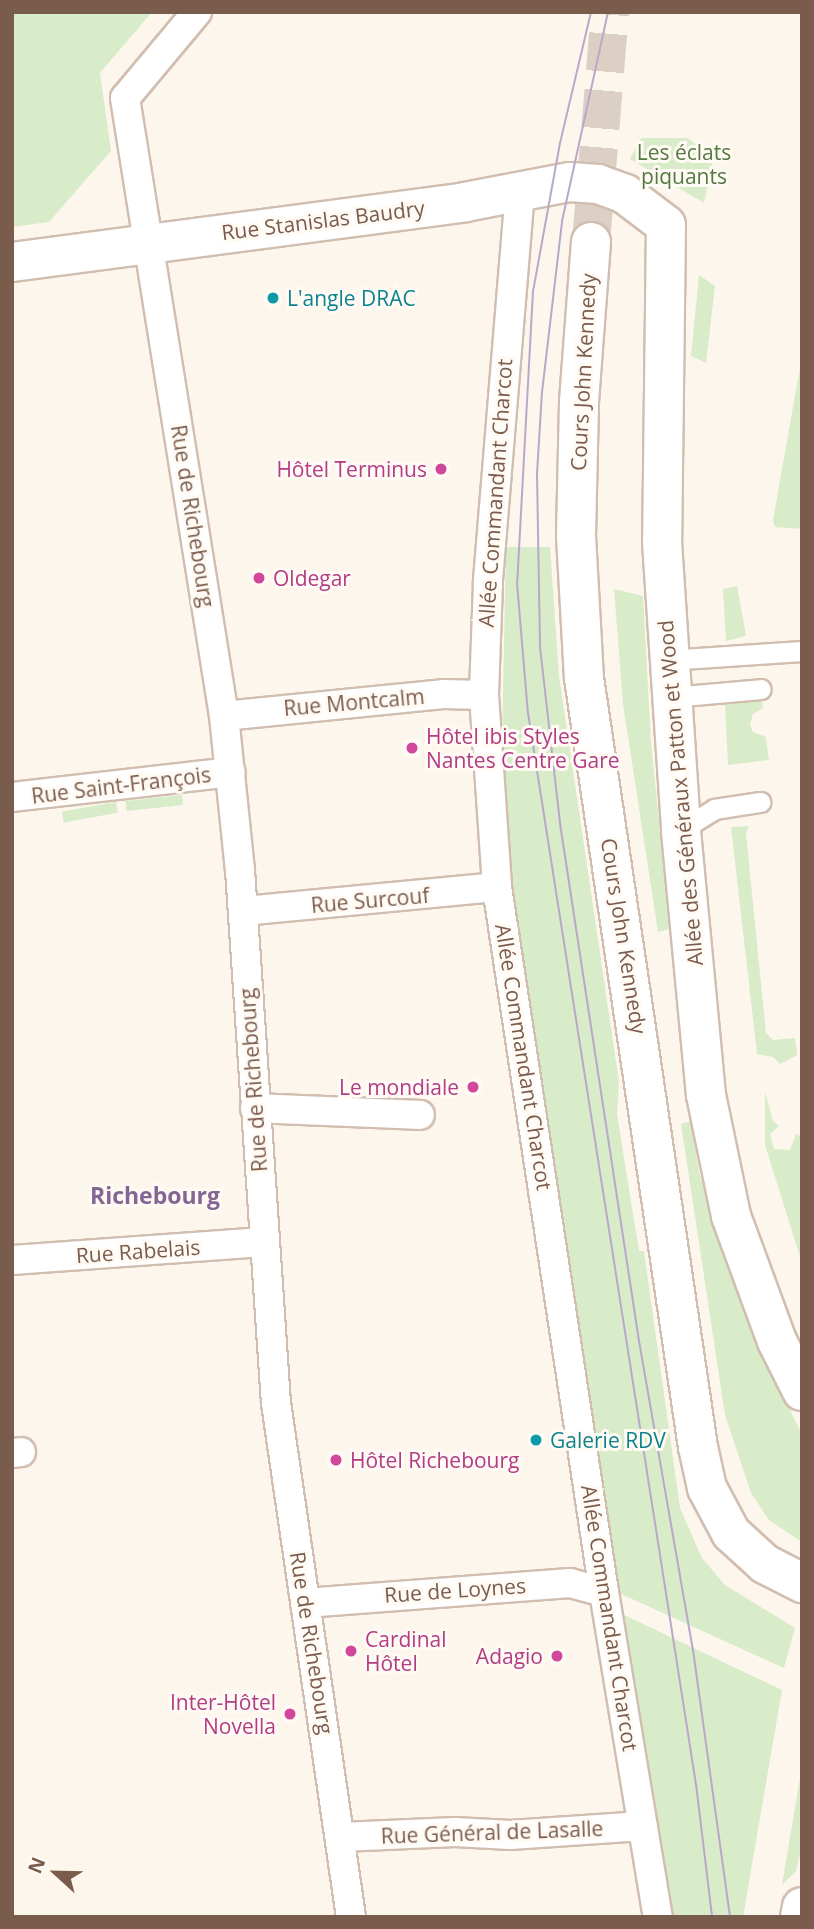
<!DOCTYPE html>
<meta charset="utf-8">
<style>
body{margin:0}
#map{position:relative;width:814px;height:1929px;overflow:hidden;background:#fdf6ec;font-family:"Open Sans",sans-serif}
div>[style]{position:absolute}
.green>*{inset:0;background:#d8ecc9;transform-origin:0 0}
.tertiary-tunnel>*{height:38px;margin-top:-19px;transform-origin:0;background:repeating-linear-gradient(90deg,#dcd0c4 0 38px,transparent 0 57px)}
.roads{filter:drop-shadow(2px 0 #d1beb0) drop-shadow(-2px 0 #d1beb0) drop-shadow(0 2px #d1beb0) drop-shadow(0 -2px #d1beb0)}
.service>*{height:19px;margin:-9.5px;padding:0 9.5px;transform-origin:9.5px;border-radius:9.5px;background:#fff}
.pedestrian>*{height:28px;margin:-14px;padding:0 14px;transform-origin:14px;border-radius:14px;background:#fff}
.tertiary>*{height:38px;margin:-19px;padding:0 19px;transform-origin:19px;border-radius:19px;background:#fff}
.secondary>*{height:38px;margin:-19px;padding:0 19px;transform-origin:19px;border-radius:19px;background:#fff}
.tram>*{height:2px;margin:-1px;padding:0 1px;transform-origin:1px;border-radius:1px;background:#b9a8c9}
.dots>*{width:19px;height:19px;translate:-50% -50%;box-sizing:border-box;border:4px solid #fffaf3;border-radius:50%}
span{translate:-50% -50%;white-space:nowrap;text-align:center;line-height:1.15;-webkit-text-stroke:6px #fffaf3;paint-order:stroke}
.park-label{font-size:21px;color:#537a41}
.street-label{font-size:21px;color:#7a5c4d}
.culture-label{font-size:21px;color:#0d838f}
.left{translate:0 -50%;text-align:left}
.hotel-label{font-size:21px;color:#b23c85}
.right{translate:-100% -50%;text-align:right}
.neighbourhood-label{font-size:23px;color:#846695;font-weight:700}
.frame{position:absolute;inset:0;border:14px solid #7a5c4d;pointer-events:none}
.north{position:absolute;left:21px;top:1838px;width:70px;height:70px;-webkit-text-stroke:5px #fffaf3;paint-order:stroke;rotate:292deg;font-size:19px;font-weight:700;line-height:28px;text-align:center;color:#7a5c4d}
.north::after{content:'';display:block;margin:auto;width:24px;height:32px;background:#7a5c4d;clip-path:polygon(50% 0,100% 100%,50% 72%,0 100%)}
</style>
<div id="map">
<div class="green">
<i style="clip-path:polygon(12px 12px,152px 12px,100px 73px,111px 151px,49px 222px,12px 227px)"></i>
<i style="clip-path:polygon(641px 138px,688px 138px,713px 159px,704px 203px,630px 159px)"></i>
<i style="clip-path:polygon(699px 275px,715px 286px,706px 363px,691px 356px)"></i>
<i style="clip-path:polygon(802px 356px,802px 529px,775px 527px,773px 520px)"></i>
<i style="clip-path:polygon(506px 547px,550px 547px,559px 676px,619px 1082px,617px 1114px,639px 1251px,644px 1251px,680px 1508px,702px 1558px,725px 1585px,795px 1628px,784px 1668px,619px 1593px,513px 915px,502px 741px)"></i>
<i style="clip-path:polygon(737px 586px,746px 636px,726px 641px,723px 589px)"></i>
<i style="clip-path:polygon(614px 589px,643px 596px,651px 742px,670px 929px,658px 932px,623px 704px)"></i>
<i style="clip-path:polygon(762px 700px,763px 708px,753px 714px,750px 725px,753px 732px,766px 737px,769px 760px,728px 765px,725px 705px)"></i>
<i style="left:182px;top:795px;width:10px;height:57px;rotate:84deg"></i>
<i style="left:116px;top:802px;width:11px;height:55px;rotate:80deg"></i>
<i style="clip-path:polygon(749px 826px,746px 833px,766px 1033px,773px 1040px,795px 1038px,797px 1055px,780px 1064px,773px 1057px,757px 1054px,731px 827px)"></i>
<i style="clip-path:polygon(765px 1092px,773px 1121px,779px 1126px,770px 1134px,774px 1149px,790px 1150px,796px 1134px,802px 1137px,802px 1263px,765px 1145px)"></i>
<i style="clip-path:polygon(691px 1121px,699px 1172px,726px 1265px,757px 1344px,802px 1434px,802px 1542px,769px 1520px,751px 1493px,725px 1415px,681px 1124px)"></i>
<i style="clip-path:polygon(620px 1613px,782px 1690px,743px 1917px,667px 1917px)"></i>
<i style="clip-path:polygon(802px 1766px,802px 1846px,796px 1871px,782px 1885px)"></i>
</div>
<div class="tertiary-tunnel">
<i style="left:591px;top:242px;width:231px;rotate:-85.3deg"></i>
</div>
<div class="roads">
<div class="service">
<i style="left:667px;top:660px;width:135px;rotate:-3.8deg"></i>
<i style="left:672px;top:697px;width:89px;rotate:-5.1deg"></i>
<i style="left:681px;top:830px;width:39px;rotate:-32deg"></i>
<i style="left:714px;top:809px;width:47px;rotate:-8.7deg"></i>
</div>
<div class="pedestrian">
<i style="left:197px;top:12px;width:112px;rotate:129.9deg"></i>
<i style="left:125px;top:98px;width:626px;rotate:80.9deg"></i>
<i style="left:224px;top:716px;width:155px;rotate:84.1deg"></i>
<i style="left:240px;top:870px;width:534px;rotate:86.14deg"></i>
<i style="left:276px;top:1403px;width:519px;rotate:81.7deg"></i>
<i style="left:520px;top:191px;width:394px;rotate:94.7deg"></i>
<i style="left:488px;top:584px;width:111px;rotate:92.1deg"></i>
<i style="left:484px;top:695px;width:192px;rotate:86.1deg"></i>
<i style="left:497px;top:887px;width:713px;rotate:81.37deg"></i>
<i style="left:604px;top:1592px;width:329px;rotate:80.6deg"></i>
<i style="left:224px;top:716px;width:220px;rotate:-5.7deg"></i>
<i style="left:443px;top:694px;width:41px;rotate:1.4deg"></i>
<i style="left:12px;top:797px;width:220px;rotate:-6.5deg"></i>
<i style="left:243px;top:911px;width:255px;rotate:-5.4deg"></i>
<i style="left:255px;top:1108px;width:165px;rotate:2.4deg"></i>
<i style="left:12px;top:1260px;width:252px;rotate:-4.1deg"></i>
<i style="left:12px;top:1453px;width:9px;rotate:-6deg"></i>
<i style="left:305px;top:1603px;width:266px;rotate:-4.3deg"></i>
<i style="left:570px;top:1583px;width:35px;rotate:15deg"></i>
<i style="left:341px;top:1837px;width:114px;rotate:-2.5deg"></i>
<i style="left:455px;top:1832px;width:55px;rotate:3.1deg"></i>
<i style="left:510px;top:1835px;width:133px;rotate:-3.9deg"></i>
</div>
<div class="tertiary">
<i style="left:591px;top:242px;width:161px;rotate:94.3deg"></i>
<i style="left:579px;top:403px;width:133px;rotate:91.3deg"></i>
<i style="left:576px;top:536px;width:142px;rotate:86.8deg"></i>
<i style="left:584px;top:678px;width:777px;rotate:81.57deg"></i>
<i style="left:698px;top:1447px;width:42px;rotate:77.6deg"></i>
<i style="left:707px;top:1488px;width:51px;rotate:61.9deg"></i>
<i style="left:731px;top:1533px;width:46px;rotate:42.4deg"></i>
<i style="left:765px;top:1564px;width:42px;rotate:27.2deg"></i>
<i style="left:800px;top:1917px;width:10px;rotate:-79deg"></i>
</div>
<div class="secondary">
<i style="left:12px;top:262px;width:457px;rotate:-7.5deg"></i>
<i style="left:465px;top:202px;width:107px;rotate:-10.8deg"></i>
<i style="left:570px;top:182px;width:28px;rotate:4deg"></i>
<i style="left:598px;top:184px;width:29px;rotate:20deg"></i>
<i style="left:625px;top:194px;width:51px;rotate:37.1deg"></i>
<i style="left:666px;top:225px;width:317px;rotate:90.7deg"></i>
<i style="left:662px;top:542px;width:290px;rotate:86.2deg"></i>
<i style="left:681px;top:831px;width:265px;rotate:84.6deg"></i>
<i style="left:706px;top:1095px;width:124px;rotate:78.3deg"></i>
<i style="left:731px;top:1216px;width:133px;rotate:69.8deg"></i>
<i style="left:777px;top:1341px;width:56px;rotate:63.4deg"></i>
</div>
</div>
<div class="tram">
<i style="left:591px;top:12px;width:135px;rotate:103.3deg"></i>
<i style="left:560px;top:143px;width:150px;rotate:100.3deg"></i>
<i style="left:533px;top:291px;width:292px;rotate:93.1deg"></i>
<i style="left:517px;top:583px;width:130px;rotate:85.2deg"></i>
<i style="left:528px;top:713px;width:1084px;rotate:81.09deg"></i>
<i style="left:696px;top:1784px;width:134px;rotate:83.1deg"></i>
<i style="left:608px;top:12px;width:215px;rotate:102.4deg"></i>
<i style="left:562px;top:222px;width:171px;rotate:96.7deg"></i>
<i style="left:542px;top:392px;width:81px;rotate:93.5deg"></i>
<i style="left:537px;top:473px;width:174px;rotate:89deg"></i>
<i style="left:540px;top:647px;width:184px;rotate:83.5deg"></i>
<i style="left:561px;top:830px;width:517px;rotate:81.32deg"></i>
<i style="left:639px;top:1341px;width:321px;rotate:80.1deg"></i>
<i style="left:694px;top:1657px;width:262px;rotate:82.1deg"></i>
</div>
<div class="dots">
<i style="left:273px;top:298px;background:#0f9aa8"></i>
<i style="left:441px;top:469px;background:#d1479c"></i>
<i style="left:259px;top:578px;background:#d1479c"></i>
<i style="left:412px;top:748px;background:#d1479c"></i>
<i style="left:473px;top:1087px;background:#d1479c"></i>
<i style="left:536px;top:1440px;background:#0f9aa8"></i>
<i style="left:336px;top:1460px;background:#d1479c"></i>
<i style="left:351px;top:1651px;background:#d1479c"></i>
<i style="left:557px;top:1656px;background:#d1479c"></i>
<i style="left:290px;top:1714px;background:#d1479c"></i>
</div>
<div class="park-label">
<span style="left:684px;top:164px">Les éclats<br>piquants</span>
</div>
<div class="street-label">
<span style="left:323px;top:220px;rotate:-7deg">Rue Stanislas Baudry</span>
<span style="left:583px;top:372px;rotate:-87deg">Cours John Kennedy</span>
<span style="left:495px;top:493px;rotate:-86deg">Allée Commandant Charcot</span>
<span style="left:193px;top:516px;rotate:81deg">Rue de Richebourg</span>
<span style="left:354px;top:702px;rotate:-5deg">Rue Montcalm</span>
<span style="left:121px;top:785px;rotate:-7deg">Rue Saint-François</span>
<span style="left:680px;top:793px;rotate:-95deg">Allée des Généraux Patton et Wood</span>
<span style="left:370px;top:900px;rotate:-5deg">Rue Surcouf</span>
<span style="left:624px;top:936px;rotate:81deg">Cours John Kennedy</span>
<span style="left:524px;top:1057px;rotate:81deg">Allée Commandant Charcot</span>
<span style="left:253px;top:1080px;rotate:-94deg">Rue de Richebourg</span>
<span style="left:138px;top:1251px;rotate:-4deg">Rue Rabelais</span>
<span style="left:455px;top:1590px;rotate:-4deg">Rue de Loynes</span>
<span style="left:610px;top:1618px;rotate:81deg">Allée Commandant Charcot</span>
<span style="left:312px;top:1643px;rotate:81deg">Rue de Richebourg</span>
<span style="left:492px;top:1832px;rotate:-2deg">Rue Général de Lasalle</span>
</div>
<div class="culture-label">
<span class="left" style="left:287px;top:298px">L'angle DRAC</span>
<span class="left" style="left:550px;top:1440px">Galerie RDV</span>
</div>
<div class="hotel-label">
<span class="right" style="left:427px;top:469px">Hôtel Terminus</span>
<span class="left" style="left:273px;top:578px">Oldegar</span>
<span class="left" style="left:426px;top:748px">Hôtel ibis Styles<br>Nantes Centre Gare</span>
<span class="right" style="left:459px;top:1087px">Le mondiale</span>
<span class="left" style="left:350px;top:1460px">Hôtel Richebourg</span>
<span class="left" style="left:365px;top:1651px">Cardinal<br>Hôtel</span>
<span class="right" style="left:543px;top:1656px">Adagio</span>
<span class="right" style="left:276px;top:1714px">Inter-Hôtel<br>Novella</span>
</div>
<div class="neighbourhood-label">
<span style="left:155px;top:1195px">Richebourg</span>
</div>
<div class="frame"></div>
<div class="north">N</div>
</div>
